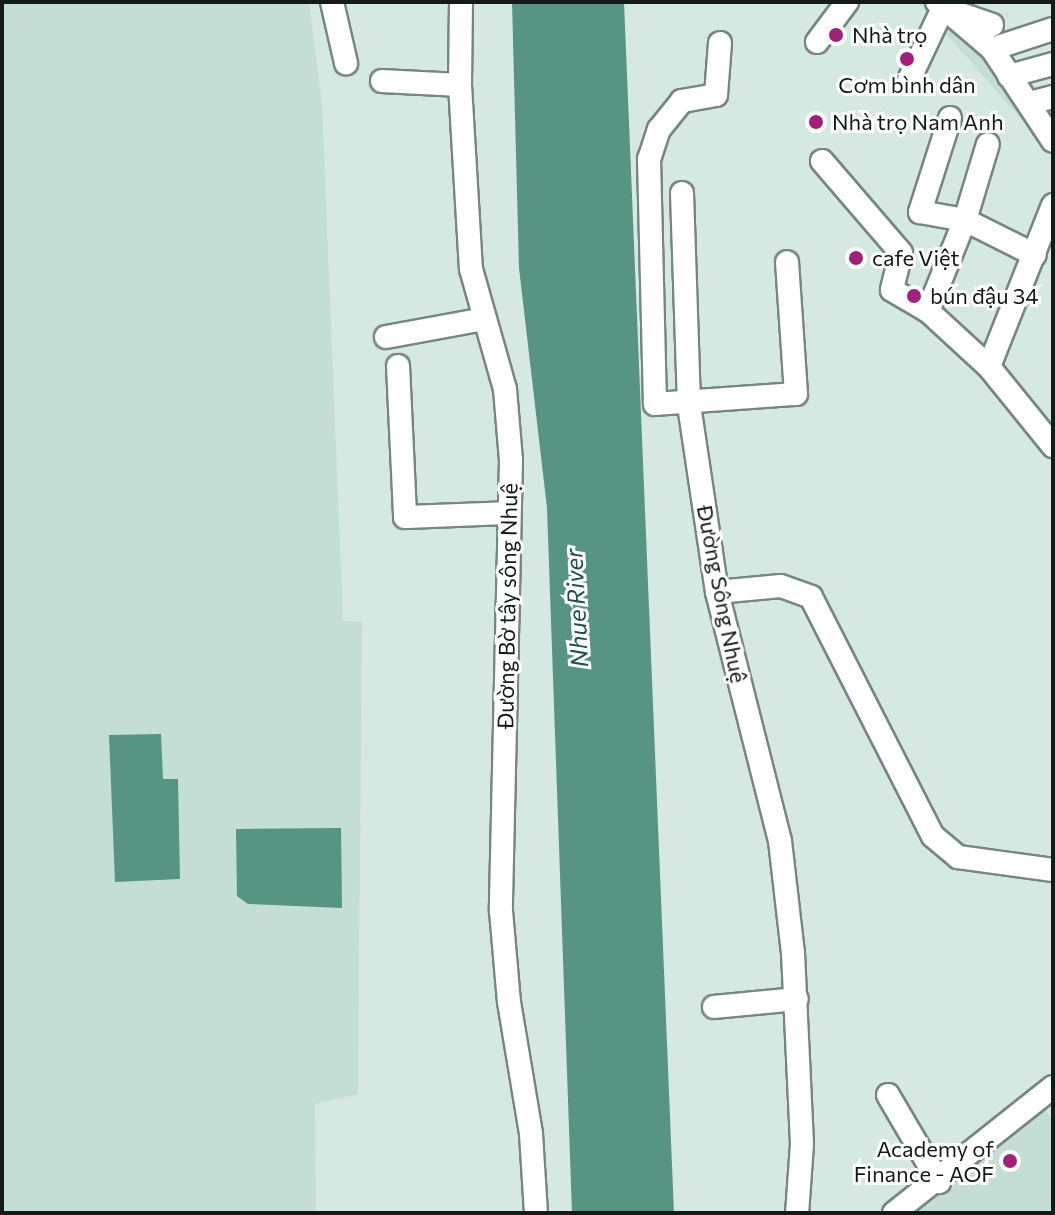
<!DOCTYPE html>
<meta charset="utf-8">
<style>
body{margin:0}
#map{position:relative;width:1055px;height:1215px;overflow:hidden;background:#d6e8e2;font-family:Commissioner,sans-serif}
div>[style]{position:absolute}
.built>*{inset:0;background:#c4ded5}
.water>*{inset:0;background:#579482}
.roads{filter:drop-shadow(2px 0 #768680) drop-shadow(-2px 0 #768680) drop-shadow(0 2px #768680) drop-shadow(0 -2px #768680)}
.minor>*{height:22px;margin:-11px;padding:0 11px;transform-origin:11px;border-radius:11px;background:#fff}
.dots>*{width:22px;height:22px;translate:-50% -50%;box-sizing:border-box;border:4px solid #fff;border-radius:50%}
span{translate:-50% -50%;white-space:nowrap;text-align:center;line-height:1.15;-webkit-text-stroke:6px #fff;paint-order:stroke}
.poi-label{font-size:22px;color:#141a18}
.left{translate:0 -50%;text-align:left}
.right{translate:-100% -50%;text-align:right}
.street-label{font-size:22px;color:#141a18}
.water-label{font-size:24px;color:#205345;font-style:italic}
.frame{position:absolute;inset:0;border:4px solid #141a18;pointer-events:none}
</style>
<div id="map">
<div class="built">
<i style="clip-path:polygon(2px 2px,309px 2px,322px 103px,343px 621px,362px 622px,358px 1094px,315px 1104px,316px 1213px,2px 1213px)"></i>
<i style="clip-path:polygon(918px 2px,946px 2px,1053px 125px,1045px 146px)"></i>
<i style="clip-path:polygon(1040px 1101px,1053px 1121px,1053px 1213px,899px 1213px)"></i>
</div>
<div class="water">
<i style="clip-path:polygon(512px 2px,624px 2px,674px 1213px,572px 1213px,547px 508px,519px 268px)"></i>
<i style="clip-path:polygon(161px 734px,163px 779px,178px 779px,180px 879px,115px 882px,109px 735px)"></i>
<i style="clip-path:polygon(341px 828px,342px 908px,248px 904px,237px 896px,236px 829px)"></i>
</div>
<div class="roads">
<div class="minor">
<i style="left:332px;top:2px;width:63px;rotate:77.1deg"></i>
<i style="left:461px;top:2px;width:83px;rotate:90.7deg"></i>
<i style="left:460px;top:85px;width:184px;rotate:86.6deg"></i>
<i style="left:471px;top:269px;width:125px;rotate:74.2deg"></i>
<i style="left:505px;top:389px;width:71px;rotate:85.2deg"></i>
<i style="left:511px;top:460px;width:451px;rotate:91.3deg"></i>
<i style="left:501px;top:911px;width:91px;rotate:85deg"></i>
<i style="left:509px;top:1002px;width:134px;rotate:80.5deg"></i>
<i style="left:531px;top:1134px;width:79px;rotate:86.4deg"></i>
<i style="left:937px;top:2px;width:72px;rotate:40.5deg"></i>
<i style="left:992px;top:49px;width:110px;rotate:56.5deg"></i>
<i style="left:817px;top:42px;width:50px;rotate:-53.1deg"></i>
<i style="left:720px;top:43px;width:52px;rotate:94.4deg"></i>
<i style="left:716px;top:95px;width:35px;rotate:170deg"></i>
<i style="left:682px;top:101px;width:36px;rotate:129deg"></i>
<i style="left:659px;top:129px;width:32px;rotate:108deg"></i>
<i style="left:649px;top:159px;width:245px;rotate:88.6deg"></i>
<i style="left:655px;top:404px;width:141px;rotate:-4.1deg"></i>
<i style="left:796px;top:394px;width:132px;rotate:-93.9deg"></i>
<i style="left:992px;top:49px;width:64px;rotate:-18.2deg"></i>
<i style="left:1009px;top:76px;width:46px;rotate:-15.3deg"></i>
<i style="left:909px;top:80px;width:80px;rotate:-64.7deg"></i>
<i style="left:943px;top:8px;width:52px;rotate:19.1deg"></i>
<i style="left:382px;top:81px;width:78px;rotate:2.9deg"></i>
<i style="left:1030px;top:103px;width:24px;rotate:-15deg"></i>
<i style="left:950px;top:118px;width:99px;rotate:107.7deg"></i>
<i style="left:920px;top:212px;width:46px;rotate:10.1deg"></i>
<i style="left:965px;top:220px;width:78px;rotate:26.6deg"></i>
<i style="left:822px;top:161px;width:121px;rotate:49.3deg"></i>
<i style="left:901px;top:253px;width:38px;rotate:104deg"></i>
<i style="left:892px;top:290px;width:42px;rotate:30.3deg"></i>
<i style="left:928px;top:311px;width:83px;rotate:42.6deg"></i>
<i style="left:682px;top:193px;width:212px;rotate:88.1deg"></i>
<i style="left:689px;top:405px;width:189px;rotate:81.5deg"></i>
<i style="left:717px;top:592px;width:257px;rotate:75.8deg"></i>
<i style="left:780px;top:841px;width:113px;rotate:83.4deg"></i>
<i style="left:793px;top:953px;width:191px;rotate:87.3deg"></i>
<i style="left:802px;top:1144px;width:69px;rotate:94.1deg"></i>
<i style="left:1053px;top:205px;width:174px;rotate:111.6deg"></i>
<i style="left:989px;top:367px;width:102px;rotate:51deg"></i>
<i style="left:928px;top:311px;width:98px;rotate:-67.9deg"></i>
<i style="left:965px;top:220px;width:79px;rotate:-73.2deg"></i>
<i style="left:386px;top:337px;width:100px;rotate:-10.4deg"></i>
<i style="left:398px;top:366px;width:151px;rotate:87.3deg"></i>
<i style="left:405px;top:517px;width:103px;rotate:-2.2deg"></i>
<i style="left:717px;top:592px;width:64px;rotate:-5.4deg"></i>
<i style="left:781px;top:586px;width:32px;rotate:20deg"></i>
<i style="left:811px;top:597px;width:268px;rotate:63deg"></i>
<i style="left:933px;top:836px;width:33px;rotate:40deg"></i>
<i style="left:958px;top:857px;width:96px;rotate:7.8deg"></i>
<i style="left:714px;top:1007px;width:83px;rotate:-5.5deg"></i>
<i style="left:888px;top:1095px;width:101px;rotate:59.6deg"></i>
<i style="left:894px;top:1213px;width:203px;rotate:-38.4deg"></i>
</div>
</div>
<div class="dots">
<i style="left:836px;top:35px;background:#a02276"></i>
<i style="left:907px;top:59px;background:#a02276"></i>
<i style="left:816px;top:122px;background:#a02276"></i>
<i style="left:856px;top:258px;background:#a02276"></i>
<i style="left:914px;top:296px;background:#a02276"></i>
<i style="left:1010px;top:1161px;background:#a02276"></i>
</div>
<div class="poi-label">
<span class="left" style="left:852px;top:35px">Nhà trọ</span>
<span style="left:907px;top:85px">Cơm bình dân</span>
<span class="left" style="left:832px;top:122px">Nhà trọ Nam Anh</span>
<span class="left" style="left:872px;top:258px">cafe Việt</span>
<span class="left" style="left:930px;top:296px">bún đậu 34</span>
<span class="right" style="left:994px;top:1161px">Academy of<br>Finance - AOF</span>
</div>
<div class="street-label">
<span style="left:722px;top:594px;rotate:79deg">Đường Sông Nhuệ</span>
<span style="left:507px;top:606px;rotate:-89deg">Đường Bờ tây sông Nhuệ</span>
</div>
<div class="water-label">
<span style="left:576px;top:608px;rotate:-93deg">Nhue River</span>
</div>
<div class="frame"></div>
</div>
